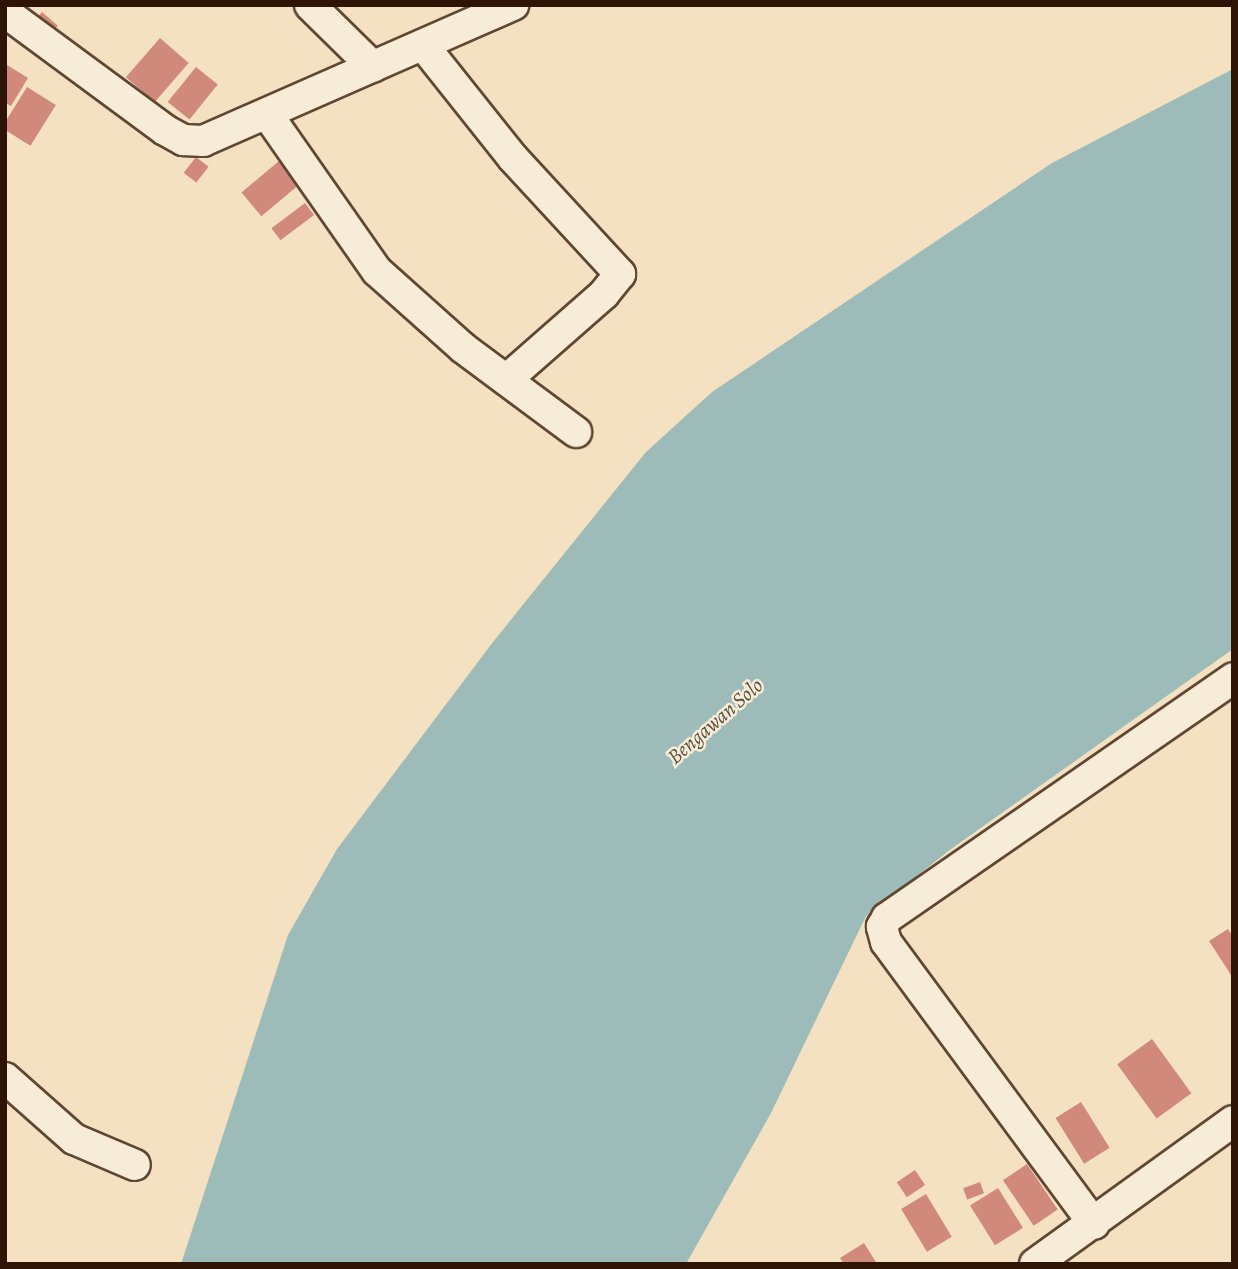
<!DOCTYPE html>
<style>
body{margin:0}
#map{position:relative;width:1238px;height:1269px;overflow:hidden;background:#f3e1c1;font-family:Alegreya,serif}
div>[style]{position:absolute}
.water>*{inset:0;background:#9dbcb9}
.building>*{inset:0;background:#d1897c;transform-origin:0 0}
.roads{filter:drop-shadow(2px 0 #5f4734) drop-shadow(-2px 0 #5f4734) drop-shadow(0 2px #5f4734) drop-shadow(0 -2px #5f4734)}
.street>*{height:30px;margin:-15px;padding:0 15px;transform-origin:15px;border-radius:15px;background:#f7ecd7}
span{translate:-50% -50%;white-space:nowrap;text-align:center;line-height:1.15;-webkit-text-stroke:5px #f7ecd7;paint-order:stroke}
.water-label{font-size:21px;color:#554f44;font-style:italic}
.frame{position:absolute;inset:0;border:7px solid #2e1405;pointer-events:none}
</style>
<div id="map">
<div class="water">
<i style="clip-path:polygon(1233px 69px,1233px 649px,951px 849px,866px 916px,771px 1113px,686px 1264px,181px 1264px,288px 935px,337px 849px,493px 642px,646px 452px,712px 392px,1052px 163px)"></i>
</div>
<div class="building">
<i style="left:42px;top:12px;width:21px;height:11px;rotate:41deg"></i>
<i style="left:160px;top:38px;width:38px;height:52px;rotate:41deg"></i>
<i style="clip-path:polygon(7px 65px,28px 78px,11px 106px,5px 103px)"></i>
<i style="left:196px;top:67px;width:28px;height:45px;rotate:39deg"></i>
<i style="left:27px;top:87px;width:34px;height:48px;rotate:32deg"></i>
<i style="left:196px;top:157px;width:16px;height:20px;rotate:38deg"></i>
<i style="left:279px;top:161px;width:31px;height:49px;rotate:50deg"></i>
<i style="left:305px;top:203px;width:15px;height:42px;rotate:53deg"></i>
<i style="clip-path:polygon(1228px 929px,1233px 937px,1233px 978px,1209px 941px)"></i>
<i style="left:1152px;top:1039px;width:67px;height:43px;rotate:54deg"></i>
<i style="left:1081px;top:1102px;width:54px;height:30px;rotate:58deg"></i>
<i style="left:1027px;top:1164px;width:55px;height:29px;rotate:56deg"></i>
<i style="left:915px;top:1170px;width:18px;height:22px;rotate:56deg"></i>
<i style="left:980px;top:1182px;width:12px;height:18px;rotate:70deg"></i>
<i style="left:998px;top:1188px;width:47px;height:33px;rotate:58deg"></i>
<i style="left:926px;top:1194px;width:50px;height:29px;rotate:59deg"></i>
<i style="clip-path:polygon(864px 1243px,877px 1264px,844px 1264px,840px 1258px)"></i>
</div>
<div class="roads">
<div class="street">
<i style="left:310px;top:5px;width:88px;rotate:44.5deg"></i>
<i style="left:5px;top:12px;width:199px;rotate:36.4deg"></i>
<i style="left:165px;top:130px;width:21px;rotate:29deg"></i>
<i style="left:183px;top:140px;width:20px;rotate:3deg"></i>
<i style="left:203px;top:141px;width:339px;rotate:-23.7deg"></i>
<i style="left:423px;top:45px;width:144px;rotate:51.5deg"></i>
<i style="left:513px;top:158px;width:158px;rotate:47.3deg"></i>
<i style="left:620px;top:274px;width:26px;rotate:129deg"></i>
<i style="left:604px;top:294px;width:130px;rotate:138.7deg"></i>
<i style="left:267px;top:114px;width:192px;rotate:55deg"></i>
<i style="left:377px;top:271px;width:115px;rotate:41.8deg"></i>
<i style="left:463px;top:348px;width:141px;rotate:36.6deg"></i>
<i style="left:5px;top:1078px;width:92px;rotate:41.5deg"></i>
<i style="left:74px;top:1139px;width:66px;rotate:23.1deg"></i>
<i style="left:1094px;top:1224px;width:350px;rotate:-126.4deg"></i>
<i style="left:886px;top:942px;width:16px;rotate:-105deg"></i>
<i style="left:882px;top:927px;width:10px;rotate:-61deg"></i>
<i style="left:887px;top:918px;width:421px;rotate:-34.7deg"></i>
<i style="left:1035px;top:1264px;width:244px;rotate:-35.8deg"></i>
</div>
</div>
<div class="water-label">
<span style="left:715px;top:721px;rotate:-41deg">Bengawan Solo</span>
</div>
<div class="frame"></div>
</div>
